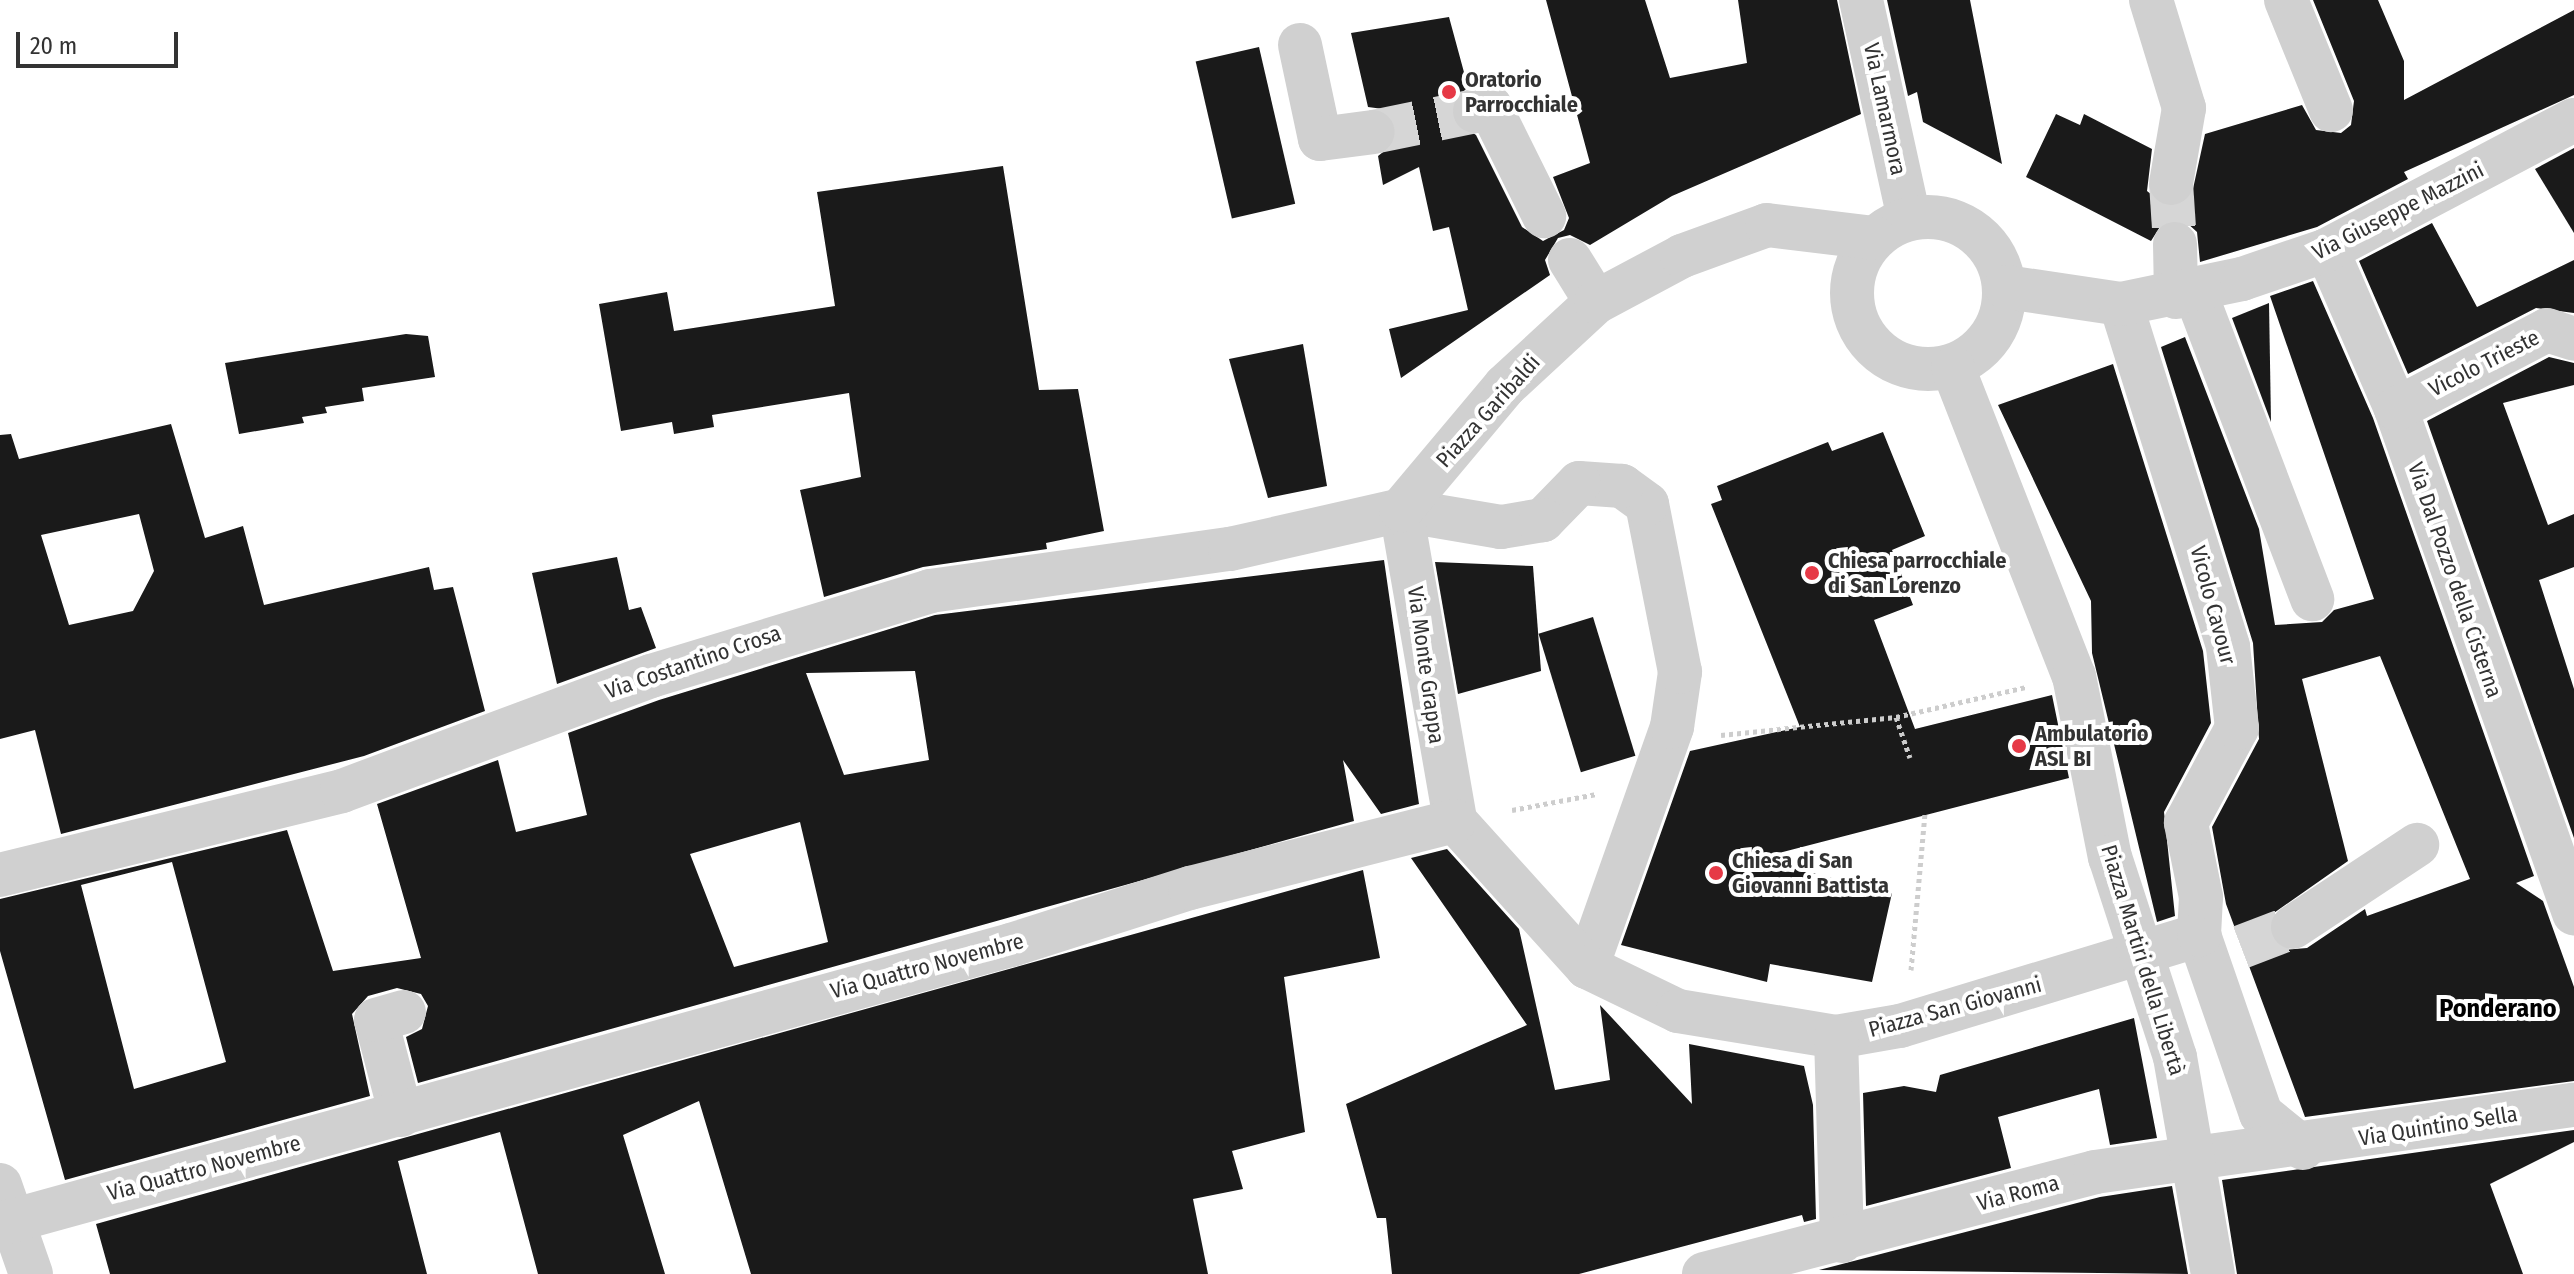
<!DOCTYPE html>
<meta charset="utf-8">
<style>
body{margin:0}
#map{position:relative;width:2574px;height:1274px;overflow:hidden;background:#fff;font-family:"Fira Sans Condensed",sans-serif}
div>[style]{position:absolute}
.building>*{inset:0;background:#1a1a1a;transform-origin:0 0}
.minor-tunnel>*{height:44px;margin-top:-22px;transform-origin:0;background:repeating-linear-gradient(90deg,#d6d6d6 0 44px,transparent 0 66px)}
.path>*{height:5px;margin-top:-2.5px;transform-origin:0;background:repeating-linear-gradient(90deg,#cdcdcd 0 4px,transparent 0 8px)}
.minor>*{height:44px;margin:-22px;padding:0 22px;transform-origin:22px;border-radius:22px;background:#d0d0d0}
.tertiary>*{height:44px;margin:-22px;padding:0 22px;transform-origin:22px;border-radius:22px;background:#d0d0d0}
.tertiary>.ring{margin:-22px;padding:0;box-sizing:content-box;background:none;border:44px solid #d0d0d0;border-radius:50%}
.dots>*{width:22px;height:22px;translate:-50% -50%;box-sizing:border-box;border:4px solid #fff;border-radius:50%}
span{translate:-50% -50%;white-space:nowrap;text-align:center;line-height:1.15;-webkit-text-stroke:8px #fff;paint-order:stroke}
.poi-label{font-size:22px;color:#333;font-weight:700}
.left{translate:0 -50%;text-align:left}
.street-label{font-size:22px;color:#333}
.quarter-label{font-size:26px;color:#000;font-weight:700}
.scale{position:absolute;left:16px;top:32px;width:162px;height:36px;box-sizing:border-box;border:4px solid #333;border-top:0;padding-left:10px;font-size:24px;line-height:28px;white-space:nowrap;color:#333;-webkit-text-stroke:6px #fff;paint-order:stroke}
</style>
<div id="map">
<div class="building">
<i style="clip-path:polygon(1546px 0,1645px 0,1670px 78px,1747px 63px,1738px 0,1837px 0,1861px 114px,1672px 196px,1590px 245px,1570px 235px,1558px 238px,1545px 260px,1550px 275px,1401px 378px,1389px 329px,1468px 310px,1449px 227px,1433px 231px,1419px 167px,1383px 185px,1378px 156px,1396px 142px,1398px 128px,1383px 109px,1368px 107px,1351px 33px,1449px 17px,1468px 87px,1451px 104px,1451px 118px,1476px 135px,1522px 227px,1543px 241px,1564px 230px,1569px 218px,1553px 177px,1590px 163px)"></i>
<i style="clip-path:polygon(1887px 0,1970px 0,2002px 164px,1923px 122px,1917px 92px,1908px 96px)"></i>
<i style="clip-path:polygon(2313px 0,2378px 0,2404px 61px,2404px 100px,2574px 10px,2574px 95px,2404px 172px,2408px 179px,2317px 227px,2200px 262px,2197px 232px,2186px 222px,2163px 222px,2151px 241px,2026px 177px,2056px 114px,2080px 125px,2084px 114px,2152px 149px,2147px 191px,2168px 208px,2191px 198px,2205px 134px,2302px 105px,2316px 130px,2341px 133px,2351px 125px,2354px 101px)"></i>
<i style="left:1259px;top:47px;width:161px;height:65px;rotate:77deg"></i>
<i style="clip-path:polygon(2574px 148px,2574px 233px,2535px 169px)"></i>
<i style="clip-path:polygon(1003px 166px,1039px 390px,1078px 389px,1104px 531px,1046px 543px,1047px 549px,923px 567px,824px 597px,800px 490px,861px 477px,849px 393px,712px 415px,714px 427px,674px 434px,672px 422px,621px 431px,599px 304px,667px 292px,674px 331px,835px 306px,817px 192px)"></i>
<i style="clip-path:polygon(2432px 223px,2477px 307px,2574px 260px,2574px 313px,2536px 308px,2408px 374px,2359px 261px)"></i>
<i style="clip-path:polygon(evenodd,2313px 281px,2373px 418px,2534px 876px,2516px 883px,2543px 901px,2574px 987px,2574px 1081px,2305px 1117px,2226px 904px,2212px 827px,2259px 739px,2253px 643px,2161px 347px,2185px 337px,2259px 529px,2275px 625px,2322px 622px,2334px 610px,2374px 599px,2270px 296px,2313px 281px,2380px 656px,2470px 879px,2367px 916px,2365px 909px,2307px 948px,2283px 950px,2272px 940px,2271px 915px,2348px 861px,2302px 679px,2380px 656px)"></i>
<i style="clip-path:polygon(2269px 303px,2271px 422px,2232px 318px)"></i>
<i style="clip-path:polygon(406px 334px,428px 336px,435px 377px,362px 388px,364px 401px,325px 407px,327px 413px,302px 417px,304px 423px,239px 434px,225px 363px)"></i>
<i style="clip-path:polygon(1303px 344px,1327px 486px,1268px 498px,1229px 359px)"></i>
<i style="clip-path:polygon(2549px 357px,2574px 363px,2574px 385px,2503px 403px,2548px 525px,2574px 514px,2574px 567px,2539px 580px,2574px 689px,2574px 838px,2427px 421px)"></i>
<i style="clip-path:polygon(2113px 364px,2203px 651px,2211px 723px,2164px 812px,2175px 916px,2157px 922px,2092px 653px,2091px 601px,1998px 405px)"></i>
<i style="clip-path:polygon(evenodd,171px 424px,205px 538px,243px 526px,264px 605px,429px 567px,434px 590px,453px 587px,485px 711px,364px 756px,61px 834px,35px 730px,0 739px,0 435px,11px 434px,19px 459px,171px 424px,139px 514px,154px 571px,133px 611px,69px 625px,41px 535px,139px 514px)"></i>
<i style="clip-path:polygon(1883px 432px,1925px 536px,1892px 550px,1913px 605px,1874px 620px,1915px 729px,2052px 695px,2069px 778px,1756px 859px,1892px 893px,1872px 982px,1770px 964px,1767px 982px,1621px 945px,1690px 751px,1800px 727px,1711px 504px,1722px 500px,1717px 486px,1828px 442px,1832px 451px)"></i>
<i style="clip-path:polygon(617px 557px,629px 610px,641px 607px,656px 648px,557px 684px,532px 573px)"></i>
<i style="clip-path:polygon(evenodd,1384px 560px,1419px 804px,1381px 814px,1343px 760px,1354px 821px,418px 1083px,406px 1037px,422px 1029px,428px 1006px,421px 994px,397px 988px,368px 996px,352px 1014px,370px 1096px,65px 1180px,0 951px,0 899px,287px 830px,333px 971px,421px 958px,377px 804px,498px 760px,516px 832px,587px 815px,568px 733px,659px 700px,935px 615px,1384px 560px,915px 671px,929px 760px,844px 775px,806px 673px,915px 671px,1384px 560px,800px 822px,828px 942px,734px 967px,690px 854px,800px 822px,1384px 560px,172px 862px,226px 1062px,134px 1089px,81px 885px,172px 862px)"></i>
<i style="clip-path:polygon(1435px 562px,1533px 566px,1541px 671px,1458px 694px)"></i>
<i style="left:1593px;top:617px;width:145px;height:57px;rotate:73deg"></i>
<i style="clip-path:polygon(1447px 849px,1519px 929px,1555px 1090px,1610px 1080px,1600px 1005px,1692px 1104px,1689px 1044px,1804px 1066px,1813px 1105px,1816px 1219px,1804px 1222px,1802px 1215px,1579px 1274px,1392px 1274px,1386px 1218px,1377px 1218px,1346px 1104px,1527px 1025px,1411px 858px)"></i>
<i style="clip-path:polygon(1363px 870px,1380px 958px,1284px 977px,1305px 1132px,1232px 1151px,1243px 1189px,1193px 1199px,1208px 1274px,751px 1274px,699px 1101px,623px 1135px,665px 1274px,538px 1274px,500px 1132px,398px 1161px,427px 1274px,110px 1274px,96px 1224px)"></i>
<i style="clip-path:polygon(2134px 1018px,2157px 1138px,2110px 1145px,2099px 1089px,1998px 1117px,2011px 1168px,1866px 1206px,1863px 1093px,1904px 1086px,1936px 1092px,1940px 1075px)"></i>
<i style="clip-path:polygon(2574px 1130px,2574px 1142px,2490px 1184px,2523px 1274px,2237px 1274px,2222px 1180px)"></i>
<i style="clip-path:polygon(2172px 1186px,2188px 1274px,1819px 1270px,2100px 1197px)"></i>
</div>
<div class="minor-tunnel">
<i style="left:1373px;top:132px;width:104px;rotate:-11.6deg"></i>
<i style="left:2171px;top:183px;width:61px;rotate:86.2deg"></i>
<i style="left:2241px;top:947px;width:56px;rotate:-21deg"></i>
</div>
<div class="path">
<i style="left:1896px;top:717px;width:43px;rotate:71.1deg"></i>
<i style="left:1721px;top:735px;width:176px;rotate:-5.9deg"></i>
<i style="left:1896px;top:717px;width:133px;rotate:-13deg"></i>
<i style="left:1512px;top:810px;width:86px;rotate:-10.7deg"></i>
<i style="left:1911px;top:970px;width:157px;rotate:-84.9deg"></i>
</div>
<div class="minor">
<i style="left:2151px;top:0;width:113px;rotate:73deg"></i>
<i style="left:2184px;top:108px;width:76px;rotate:99.8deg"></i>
<i style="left:2286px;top:0;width:119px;rotate:67.8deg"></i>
<i style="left:1300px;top:45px;width:96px;rotate:78deg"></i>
<i style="left:1320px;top:139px;width:53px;rotate:-7.5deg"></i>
<i style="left:1475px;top:111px;width:16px;rotate:-15deg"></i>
<i style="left:1490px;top:107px;width:122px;rotate:63.6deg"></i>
<i style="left:2175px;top:244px;width:53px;rotate:88.9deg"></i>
<i style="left:2327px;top:250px;width:173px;rotate:66.5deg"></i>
<i style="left:2396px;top:409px;width:535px;rotate:70.55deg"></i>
<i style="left:1570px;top:260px;width:49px;rotate:58.2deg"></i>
<i style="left:2195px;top:292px;width:329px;rotate:69.1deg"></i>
<i style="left:2396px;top:409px;width:170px;rotate:-27.6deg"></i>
<i style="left:2547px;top:330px;width:28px;rotate:18deg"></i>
<i style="left:2293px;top:927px;width:149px;rotate:-33.5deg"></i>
<i style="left:2199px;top:935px;width:189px;rotate:70.9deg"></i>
<i style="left:2261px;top:1114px;width:54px;rotate:39deg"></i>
<i style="left:1587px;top:967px;width:255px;rotate:-70.5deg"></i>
<i style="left:1672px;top:727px;width:56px;rotate:-81.7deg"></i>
<i style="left:1680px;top:672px;width:171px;rotate:-101.1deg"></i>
<i style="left:1647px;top:504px;width:31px;rotate:-144deg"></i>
<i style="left:1622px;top:486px;width:43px;rotate:-176deg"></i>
<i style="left:1579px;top:483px;width:52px;rotate:134.2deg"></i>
<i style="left:1543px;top:520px;width:43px;rotate:170.5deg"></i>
<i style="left:1501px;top:527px;width:101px;rotate:-170.4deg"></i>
<i style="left:1401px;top:510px;width:316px;rotate:80.1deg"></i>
<i style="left:1455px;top:821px;width:197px;rotate:47.9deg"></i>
<i style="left:1587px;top:967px;width:101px;rotate:25.8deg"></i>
<i style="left:1678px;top:1011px;width:160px;rotate:9.3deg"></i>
<i style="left:1836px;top:1037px;width:65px;rotate:-9.8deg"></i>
<i style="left:1900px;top:1026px;width:313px;rotate:-16.9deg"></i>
<i style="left:2199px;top:935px;width:38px;rotate:-87deg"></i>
<i style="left:2201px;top:897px;width:76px;rotate:-101.5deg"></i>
<i style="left:2186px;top:823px;width:108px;rotate:-61.8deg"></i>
<i style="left:2237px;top:728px;width:82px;rotate:-96.3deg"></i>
<i style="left:2228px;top:646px;width:358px;rotate:-107.4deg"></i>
<i style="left:1836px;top:1037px;width:204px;rotate:88.3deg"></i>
<i style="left:401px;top:1115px;width:98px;rotate:-104.7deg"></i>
<i style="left:376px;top:1020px;width:29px;rotate:-16deg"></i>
<i style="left:0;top:1185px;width:94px;rotate:70.8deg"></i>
<i style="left:0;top:1224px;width:1049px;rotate:-15.43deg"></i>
<i style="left:1011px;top:945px;width:188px;rotate:-17.7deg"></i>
<i style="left:1190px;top:888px;width:273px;rotate:-14.2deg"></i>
<i style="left:1704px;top:1274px;width:404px;rotate:-14.6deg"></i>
<i style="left:2095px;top:1172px;width:484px;rotate:-8deg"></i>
</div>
<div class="tertiary">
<i style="left:1861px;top:0;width:223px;rotate:77.6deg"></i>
<i class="ring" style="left:1852px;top:217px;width:108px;height:108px"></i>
<i style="left:2006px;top:287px;width:116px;rotate:8.4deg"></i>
<i style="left:2121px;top:304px;width:124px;rotate:-11.7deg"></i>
<i style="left:2242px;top:279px;width:90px;rotate:-18.8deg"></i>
<i style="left:2327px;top:250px;width:279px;rotate:-27.8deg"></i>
<i style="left:1953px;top:368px;width:331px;rotate:68.6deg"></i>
<i style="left:2074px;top:676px;width:185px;rotate:78.8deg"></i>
<i style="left:2110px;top:857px;width:210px;rotate:72deg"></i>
<i style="left:2175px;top:1057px;width:220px;rotate:80.1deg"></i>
<i style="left:0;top:875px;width:352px;rotate:-13.8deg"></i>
<i style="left:342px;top:791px;width:330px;rotate:-20.4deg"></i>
<i style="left:651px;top:676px;width:292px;rotate:-16.9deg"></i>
<i style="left:930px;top:591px;width:303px;rotate:-8deg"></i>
<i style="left:1230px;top:549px;width:175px;rotate:-12.8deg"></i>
<i style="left:1401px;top:510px;width:162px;rotate:-50deg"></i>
<i style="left:1505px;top:386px;width:124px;rotate:-42.7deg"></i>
<i style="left:1596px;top:302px;width:98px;rotate:-28.1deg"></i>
<i style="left:1682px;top:256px;width:90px;rotate:-20deg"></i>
<i style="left:1767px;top:225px;width:108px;rotate:6.9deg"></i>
</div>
<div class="dots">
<i style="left:1449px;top:92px;background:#e63946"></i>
<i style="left:1812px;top:573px;background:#e63946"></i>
<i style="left:2019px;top:746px;background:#e63946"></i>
<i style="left:1716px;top:873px;background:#e63946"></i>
</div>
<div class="poi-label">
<span class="left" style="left:1465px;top:92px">Oratorio<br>Parrocchiale</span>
<span class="left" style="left:1828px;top:573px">Chiesa parrocchiale<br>di San Lorenzo</span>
<span class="left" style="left:2035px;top:746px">Ambulatorio<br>ASL BI</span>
<span class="left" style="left:1732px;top:873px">Chiesa di San<br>Giovanni Battista</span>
</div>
<div class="street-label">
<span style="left:1885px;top:109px;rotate:78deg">Via Lamarmora</span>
<span style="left:2398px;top:211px;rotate:-27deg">Via Giuseppe Mazzini</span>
<span style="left:2484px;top:363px;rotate:-27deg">Vicolo Trieste</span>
<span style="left:1488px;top:411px;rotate:-48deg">Piazza Garibaldi</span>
<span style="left:2455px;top:580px;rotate:71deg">Via Dal Pozzo della Cisterna</span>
<span style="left:2213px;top:605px;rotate:75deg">Vicolo Cavour</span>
<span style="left:693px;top:662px;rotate:-19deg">Via Costantino Crosa</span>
<span style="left:1426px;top:665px;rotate:82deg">Via Monte Grappa</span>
<span style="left:2143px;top:960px;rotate:73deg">Piazza Martiri della Libertà</span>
<span style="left:927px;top:966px;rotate:-15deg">Via Quattro Novembre</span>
<span style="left:1955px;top:1007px;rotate:-15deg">Piazza San Giovanni</span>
<span style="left:2438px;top:1126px;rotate:-9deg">Via Quintino Sella</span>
<span style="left:204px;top:1168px;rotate:-15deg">Via Quattro Novembre</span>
<span style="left:2018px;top:1193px;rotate:-15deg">Via Roma</span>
</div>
<div class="quarter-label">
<span style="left:2498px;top:1009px">Ponderano</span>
</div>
<div class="scale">20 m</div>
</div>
